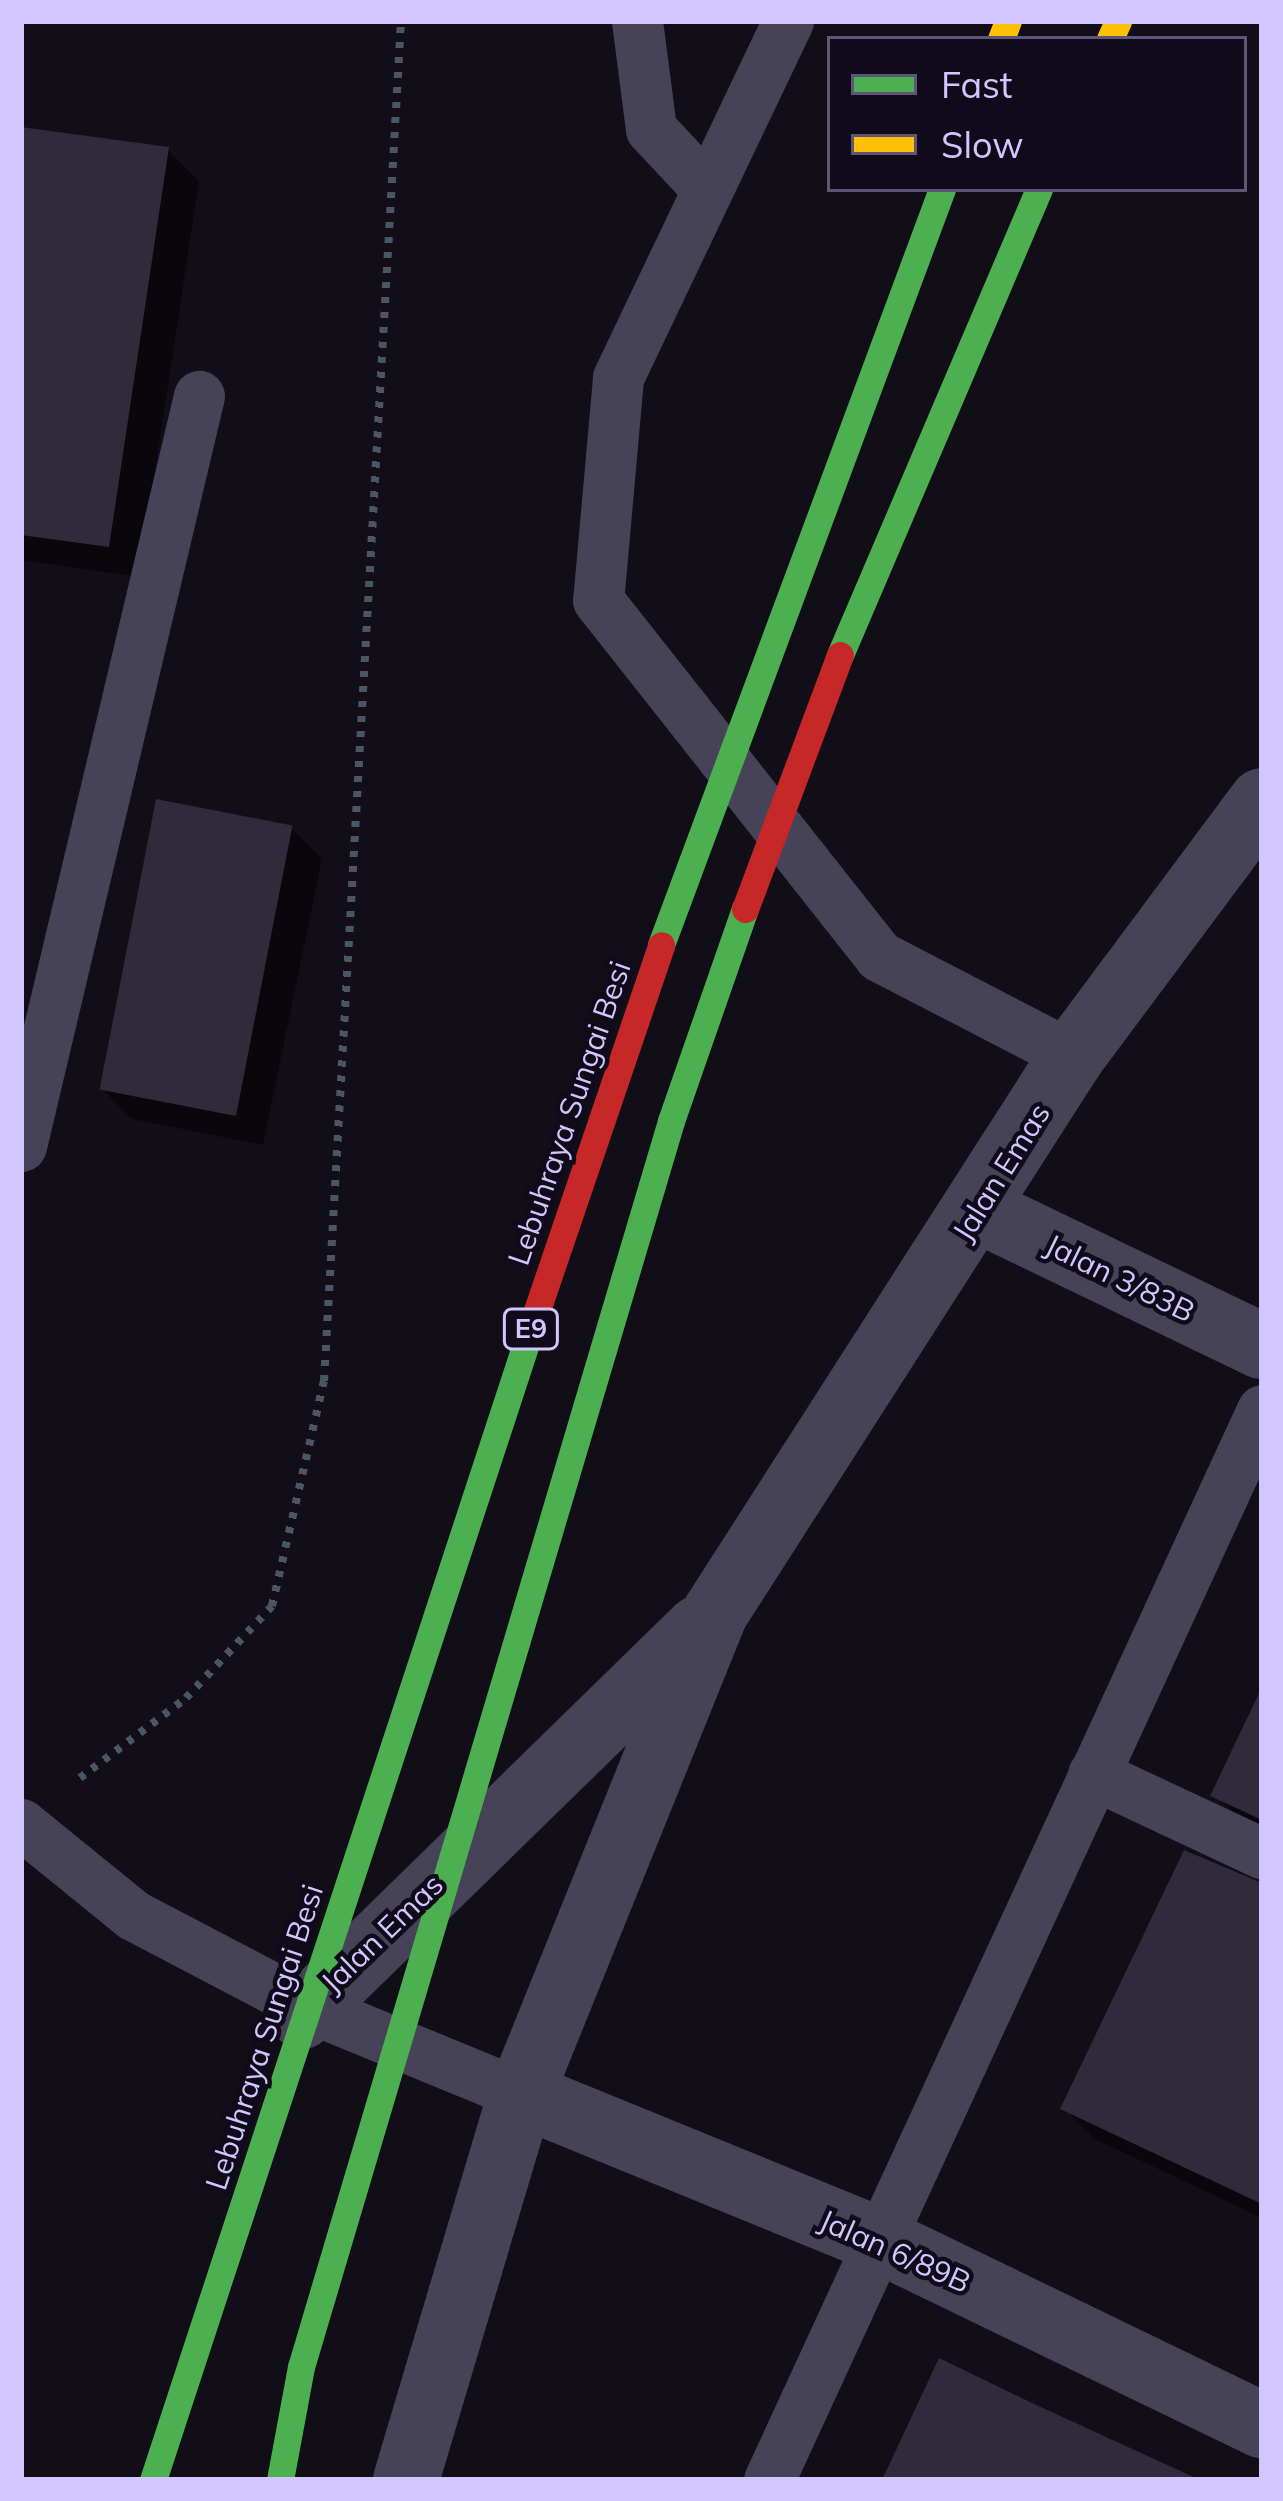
<!DOCTYPE html>
<style>
body{margin:0}
#map{position:relative;width:1283px;height:2501px;overflow:hidden;background:#110e18;font-family:Mulish,sans-serif}
div>[style]{position:absolute}
.shadow>*{inset:0;background:#0007}
.building>*{inset:0;background:#2f2b3b;transform-origin:0 0}
.path>*{height:8px;margin-top:-4px;transform-origin:0;background:repeating-linear-gradient(90deg,#4a5664 0 6px,transparent 0 15px)}
.lane>*{height:51px;margin:-25.5px;padding:0 25.5px;transform-origin:25.5px;border-radius:25.5px;background:#464359}
.street>*{height:66px;margin:-33px;padding:0 33px;transform-origin:33px;border-radius:33px;background:#464359}
.slow>*{height:27px;margin:-13.5px;padding:0 13.5px;transform-origin:13.5px;border-radius:13.5px;background:#ffc107}
.fast-bridge>*{height:27px;margin:-13.5px;padding:0 13.5px;transform-origin:13.5px;border-radius:13.5px;background:#4caf50}
.jam-bridge>*{height:27px;margin:-13.5px;padding:0 13.5px;transform-origin:13.5px;border-radius:13.5px;background:#c62828}
span{translate:-50% -50%;white-space:nowrap;text-align:center;line-height:1.15;-webkit-text-stroke:9px #0f0b1b;paint-order:stroke}
.shield-label span{padding:3px 9px;background:#0f0b1b;border:3px solid;border-radius:9px;-webkit-text-stroke-width:0}
.shield-label{font-size:27px;color:#d1c6fe;font-weight:700}
.street-label{font-size:30px;color:#d1c6fe}
.frame{position:absolute;inset:0;border:24px solid #d1c6fe;pointer-events:none}
.legend{position:absolute;left:827px;top:36px;width:420px;height:156px;box-sizing:border-box;background:#0f0b1b;border:3px solid #5d5676;margin:0;padding:15px 21px;list-style:none;font-size:36px;color:#d1c6fe}
.legend li{display:flex;align-items:center;gap:24px;height:60px}
.legend b{width:60px;border:3px solid #5d5676}
</style>
<div id="map">
<div class="shadow">
<i style="clip-path:polygon(21px 130px,168px 150px,199px 181px,139px 577px,21px 560px)"></i>
<i style="clip-path:polygon(291px 828px,322px 859px,263px 1145px,132px 1119px,101px 1088px)"></i>
<i style="clip-path:polygon(1262px 1692px,1262px 1835px,1214px 1795px)"></i>
<i style="clip-path:polygon(1262px 1885px,1262px 2218px,1095px 2139px,1064px 2108px)"></i>
</div>
<div class="building">
<i style="clip-path:polygon(21px 127px,169px 147px,109px 547px,21px 535px)"></i>
<i style="left:156px;top:799px;width:139px;height:296px;rotate:11deg"></i>
<i style="clip-path:polygon(1262px 1687px,1262px 1820px,1210px 1796px)"></i>
<i style="clip-path:polygon(1184px 1850px,1262px 1883px,1262px 2204px,1060px 2109px)"></i>
<i style="clip-path:polygon(939px 2358px,1032px 2403px,1200px 2480px,882px 2480px)"></i>
</div>
<div class="path">
<i style="left:80px;top:1778px;width:133px;rotate:-37deg"></i>
<i style="left:186px;top:1698px;width:126px;rotate:-46.9deg"></i>
<i style="left:272px;top:1606px;width:231px;rotate:-77deg"></i>
<i style="left:324px;top:1381px;width:1362px;rotate:-86.76deg"></i>
</div>
<div class="lane">
<i style="left:637px;top:21px;width:109px;rotate:82.6deg"></i>
<i style="left:651px;top:129px;width:82px;rotate:47deg"></i>
<i style="left:788px;top:21px;width:395px;rotate:115.5deg"></i>
<i style="left:618px;top:378px;width:223px;rotate:95.1deg"></i>
<i style="left:598px;top:600px;width:454px;rotate:51.7deg"></i>
<i style="left:879px;top:956px;width:217px;rotate:27.4deg"></i>
<i style="left:21px;top:1146px;width:771px;rotate:-76.65deg"></i>
<i style="left:1093px;top:1774px;width:187px;rotate:25.1deg"></i>
<i style="left:21px;top:1824px;width:144px;rotate:39.1deg"></i>
<i style="left:133px;top:1915px;width:195px;rotate:27.7deg"></i>
<i style="left:306px;top:2006px;width:232px;rotate:22.3deg"></i>
<i style="left:769px;top:2480px;width:1178px;rotate:-65.26deg"></i>
</div>
<div class="street">
<i style="left:979px;top:1210px;width:314px;rotate:25.7deg"></i>
<i style="left:302px;top:2016px;width:555px;rotate:-44.34deg"></i>
<i style="left:521px;top:2094px;width:391px;rotate:22.2deg"></i>
<i style="left:883px;top:2242px;width:421px;rotate:25.8deg"></i>
<i style="left:406px;top:2480px;width:403px;rotate:-73.4deg"></i>
<i style="left:521px;top:2094px;width:519px;rotate:-68.03deg"></i>
<i style="left:715px;top:1613px;width:662px;rotate:-57.34deg"></i>
<i style="left:1072px;top:1056px;width:318px;rotate:-53.3deg"></i>
</div>
<div class="slow">
<i style="left:1001px;top:39px;width:19px;rotate:-69deg"></i>
<i style="left:1110px;top:39px;width:20px;rotate:-66deg"></i>
</div>
<div class="fast-bridge">
<i style="left:840px;top:655px;width:507px;rotate:-66.88deg"></i>
<i style="left:661px;top:945px;width:807px;rotate:-69.61deg"></i>
<i style="left:153px;top:2480px;width:1216px;rotate:-71.83deg"></i>
<i style="left:280px;top:2480px;width:115px;rotate:-79.5deg"></i>
<i style="left:301px;top:2367px;width:1300px;rotate:-73.46deg"></i>
<i style="left:671px;top:1121px;width:225px;rotate:-70.8deg"></i>
</div>
<div class="jam-bridge">
<i style="left:745px;top:909px;width:271px;rotate:-69.5deg"></i>
<i style="left:532px;top:1325px;width:401px;rotate:-71.2deg"></i>
</div>
<div class="shield-label">
<span style="left:531px;top:1329px">E9</span>
</div>
<div class="street-label">
<span style="left:569px;top:1113px;rotate:-71deg">Lebuhraya Sungai Besi</span>
<span style="left:1001px;top:1172px;rotate:-58deg">Jalan Emas</span>
<span style="left:1120px;top:1278px;rotate:26deg">Jalan 3/83B</span>
<span style="left:382px;top:1933px;rotate:-44deg">Jalan Emas</span>
<span style="left:264px;top:2037px;rotate:-72deg">Lebuhraya Sungai Besi</span>
<span style="left:895px;top:2251px;rotate:24deg">Jalan 6/89B</span>
</div>
<div class="frame"></div>
<ul class="legend">
<li><b style="height:15px;background:#4caf50"></b>Fast</li>
<li><b style="height:15px;background:#ffc107"></b>Slow</li>
</ul>
</div>
